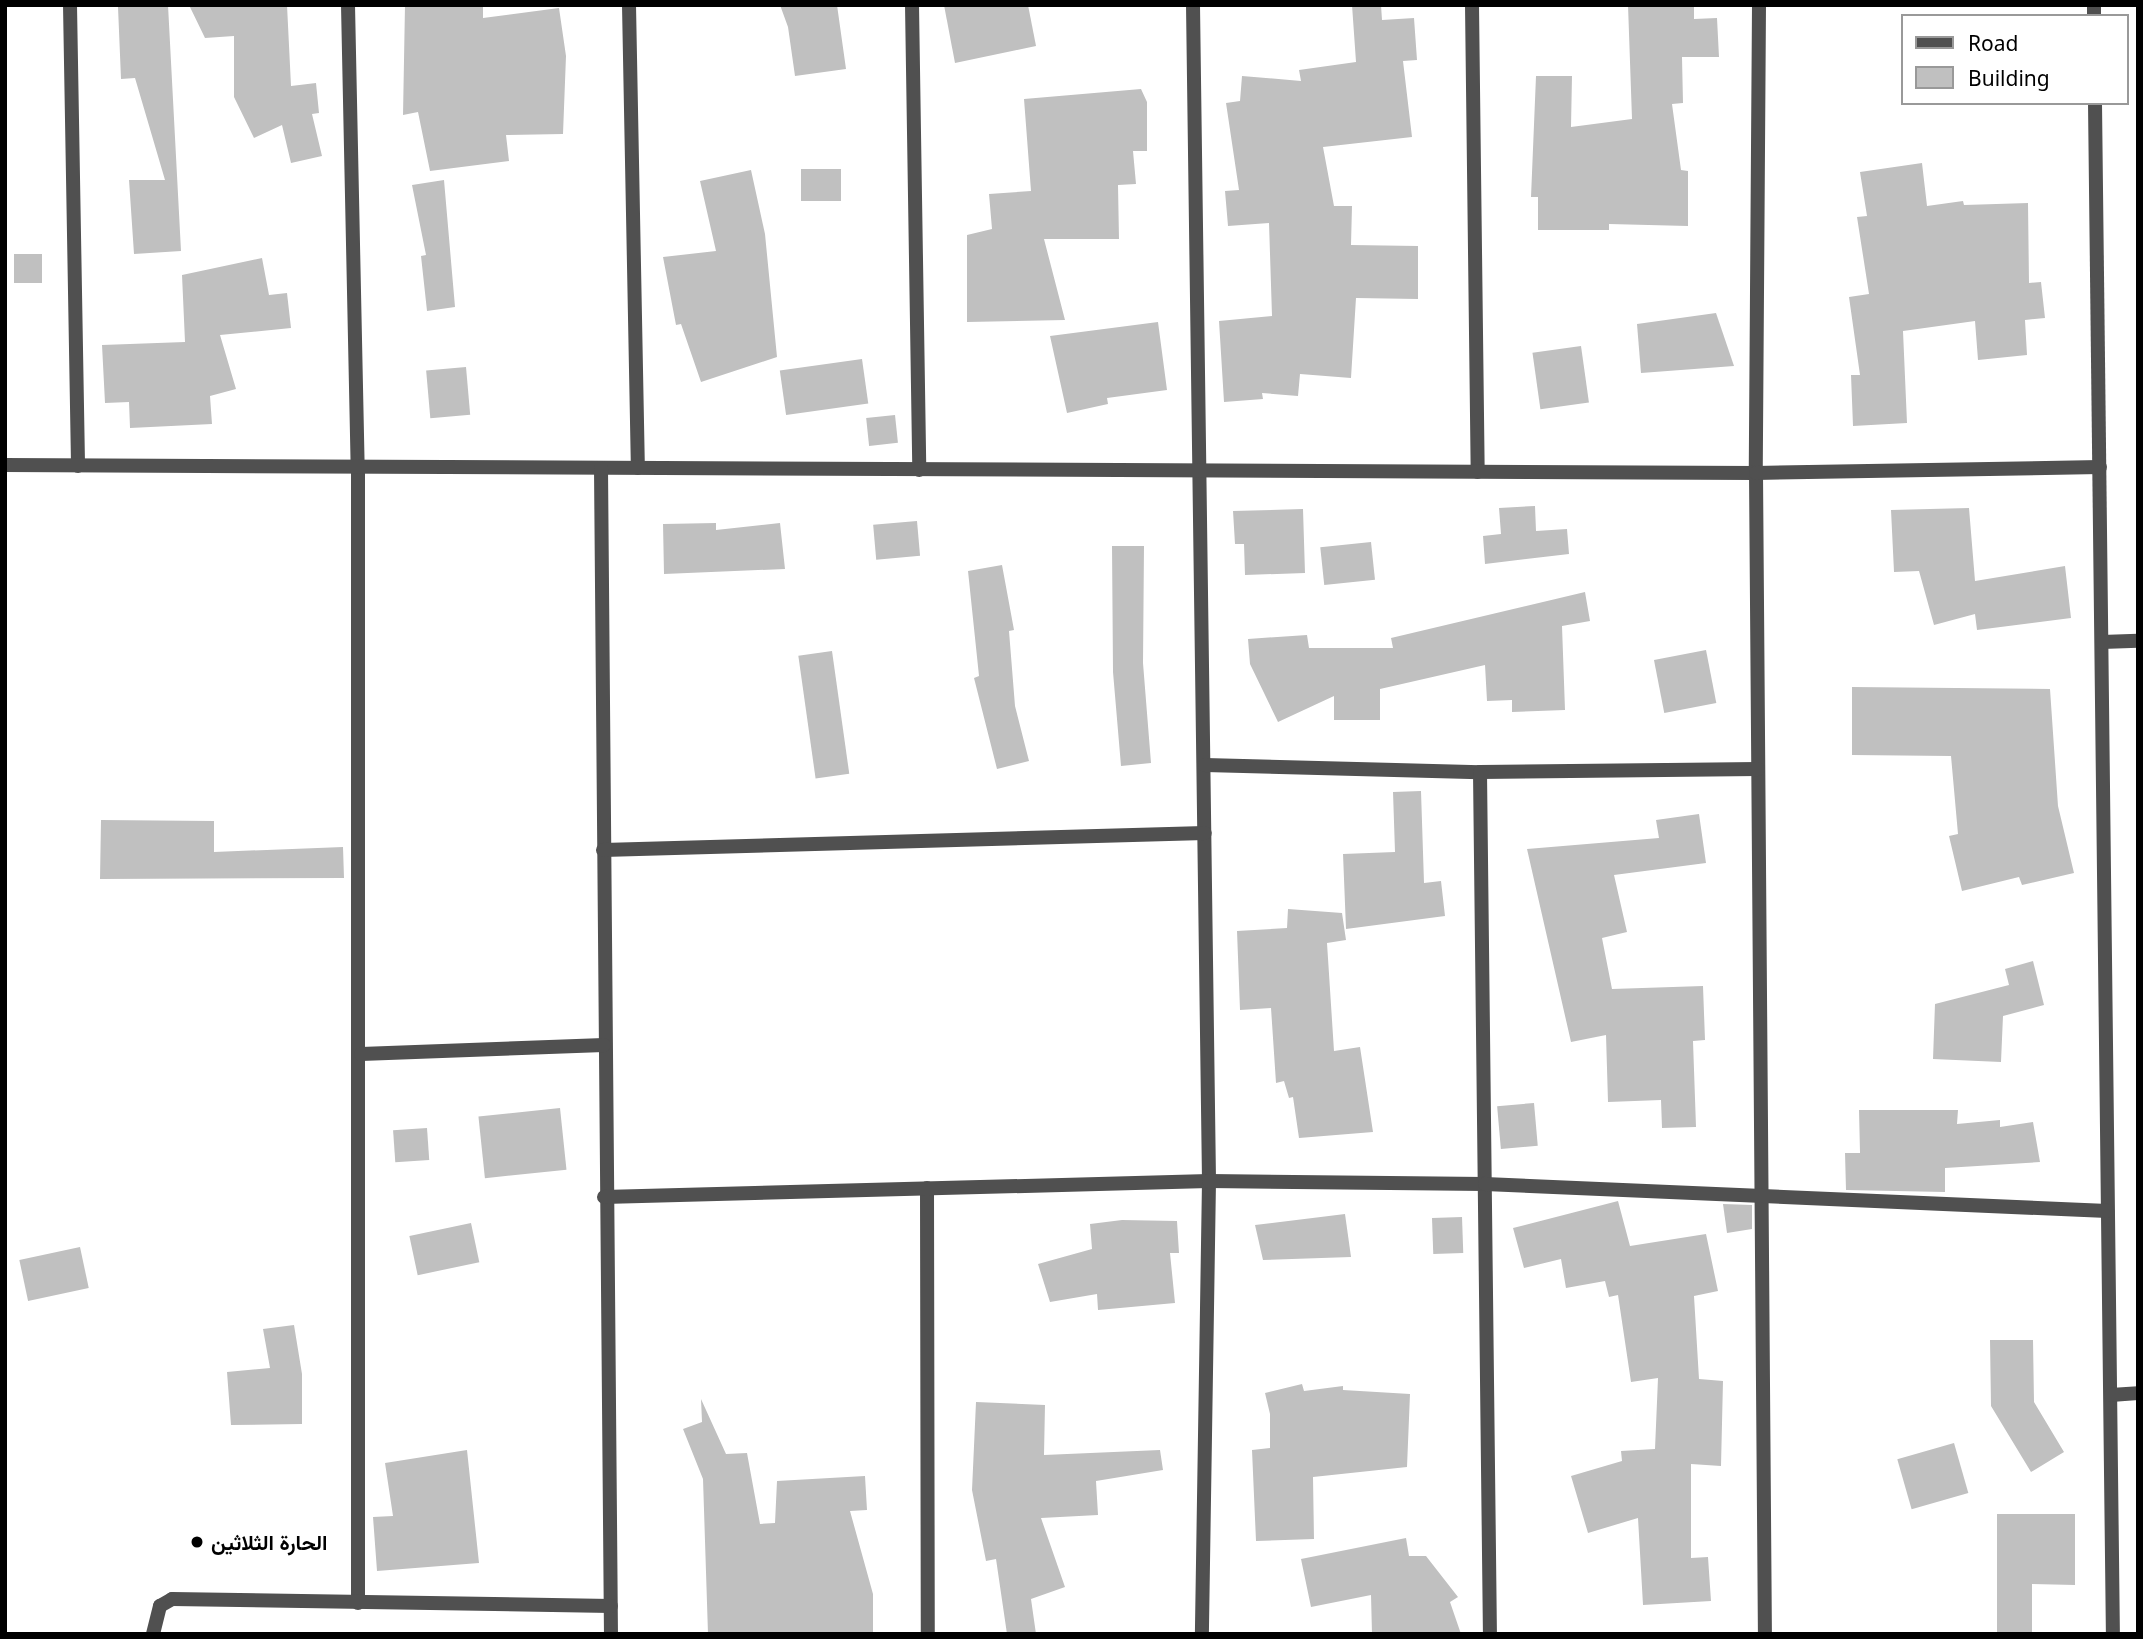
<!DOCTYPE html>
<meta charset="utf-8">
<style>
body{margin:0}
#map{position:relative;width:2143px;height:1639px;overflow:hidden;background:#fff;font-family:"Noto Sans",Vazirmatn,sans-serif}
div>[style]{position:absolute}
.building>*{inset:0;background:#c0c0c0;transform-origin:0 0}
.street>*{height:14px;margin:-7px;padding:0 7px;transform-origin:7px;border-radius:7px;background:#505050}
.dots>*{width:19px;height:19px;translate:-50% -50%;box-sizing:border-box;border:4px solid #fff;border-radius:50%}
span{translate:-50% -50%;white-space:nowrap;text-align:center;line-height:1.15;-webkit-text-stroke:7px #fff;paint-order:stroke}
.poi-label{font-size:21px;color:#000;font-weight:700}
.left{translate:0 -50%;text-align:left}
.frame{position:absolute;inset:0;border:7px solid #000;pointer-events:none}
.legend{position:absolute;left:1901px;top:14px;width:228px;height:91px;box-sizing:border-box;background:#fff;border:2px solid #999;margin:0;padding:9px 12px;list-style:none;font-size:21px;color:#000}
.legend li{display:flex;align-items:center;gap:14px;height:35px}
.legend b{width:35px;border:2px solid #999}
</style>
<div id="map">
<div class="building">
<i style="clip-path:polygon(168px 5px,181px 251px,134px 254px,129px 180px,165px 180px,135px 78px,121px 79px,118px 7px)"></i>
<i style="clip-path:polygon(189px 5px,287px 5px,291px 86px,316px 83px,319px 113px,312px 114px,322px 156px,291px 163px,282px 125px,254px 138px,234px 97px,234px 36px,205px 38px)"></i>
<i style="clip-path:polygon(405px 5px,483px 5px,483px 18px,559px 8px,566px 56px,563px 134px,506px 135px,509px 161px,430px 171px,418px 112px,403px 115px)"></i>
<i style="clip-path:polygon(780px 5px,837px 5px,846px 69px,795px 76px,788px 27px)"></i>
<i style="clip-path:polygon(944px 5px,1028px 5px,1036px 46px,955px 63px)"></i>
<i style="clip-path:polygon(1352px 5px,1381px 5px,1382px 20px,1414px 18px,1417px 60px,1403px 61px,1412px 137px,1323px 147px,1334px 206px,1352px 206px,1351px 245px,1418px 246px,1418px 299px,1356px 298px,1351px 378px,1300px 374px,1298px 396px,1262px 393px,1263px 399px,1224px 402px,1219px 321px,1272px 316px,1269px 223px,1228px 226px,1225px 191px,1239px 190px,1226px 103px,1240px 101px,1242px 76px,1301px 81px,1299px 70px,1356px 62px)"></i>
<i style="clip-path:polygon(1628px 5px,1694px 5px,1694px 19px,1717px 18px,1719px 57px,1682px 57px,1683px 103px,1672px 104px,1681px 170px,1688px 171px,1688px 226px,1609px 224px,1609px 230px,1538px 230px,1538px 197px,1531px 197px,1536px 76px,1572px 76px,1571px 127px,1632px 119px)"></i>
<i style="clip-path:polygon(1141px 89px,1147px 102px,1147px 151px,1133px 151px,1136px 184px,1118px 185px,1119px 239px,1044px 239px,1065px 320px,967px 322px,967px 235px,992px 229px,989px 194px,1031px 191px,1024px 99px)"></i>
<i style="clip-path:polygon(1922px 163px,1927px 206px,1963px 201px,1964px 205px,2028px 203px,2029px 283px,2041px 282px,2045px 318px,2025px 320px,2027px 355px,1978px 360px,1975px 321px,1903px 331px,1907px 423px,1853px 426px,1851px 375px,1860px 375px,1849px 297px,1869px 294px,1857px 217px,1867px 216px,1860px 172px)"></i>
<i style="left:801px;top:169px;width:40px;height:32px"></i>
<i style="clip-path:polygon(751px 170px,765px 234px,777px 357px,701px 382px,681px 324px,676px 325px,663px 257px,716px 251px,700px 181px)"></i>
<i style="clip-path:polygon(444px 180px,455px 307px,427px 311px,421px 256px,426px 255px,412px 185px)"></i>
<i style="left:14px;top:254px;width:28px;height:29px"></i>
<i style="clip-path:polygon(262px 258px,269px 295px,287px 293px,291px 328px,220px 335px,236px 389px,210px 396px,212px 424px,130px 428px,129px 402px,105px 403px,102px 345px,185px 342px,182px 275px)"></i>
<i style="clip-path:polygon(1716px 313px,1734px 366px,1641px 373px,1637px 324px)"></i>
<i style="clip-path:polygon(1158px 322px,1167px 390px,1107px 398px,1108px 404px,1067px 413px,1050px 336px)"></i>
<i style="left:1581px;top:346px;width:57px;height:49px;rotate:82deg"></i>
<i style="left:862px;top:359px;width:45px;height:83px;rotate:82deg"></i>
<i style="left:466px;top:367px;width:48px;height:40px;rotate:85deg"></i>
<i style="left:895px;top:415px;width:28px;height:29px;rotate:84deg"></i>
<i style="clip-path:polygon(1535px 506px,1536px 531px,1567px 529px,1569px 554px,1485px 564px,1483px 536px,1501px 534px,1499px 508px)"></i>
<i style="clip-path:polygon(1969px 508px,1975px 581px,2065px 566px,2071px 618px,1977px 630px,1975px 614px,1934px 625px,1919px 571px,1894px 572px,1891px 510px)"></i>
<i style="clip-path:polygon(1303px 509px,1305px 573px,1245px 575px,1244px 544px,1235px 544px,1233px 511px)"></i>
<i style="left:917px;top:521px;width:35px;height:44px;rotate:85deg"></i>
<i style="clip-path:polygon(716px 523px,716px 530px,780px 523px,785px 569px,664px 574px,663px 524px)"></i>
<i style="left:1371px;top:542px;width:38px;height:51px;rotate:84deg"></i>
<i style="clip-path:polygon(1112px 546px,1144px 546px,1143px 663px,1151px 763px,1121px 766px,1113px 672px)"></i>
<i style="clip-path:polygon(1002px 565px,1014px 630px,1009px 631px,1015px 706px,1029px 761px,997px 769px,974px 678px,979px 676px,968px 571px)"></i>
<i style="clip-path:polygon(1585px 592px,1590px 621px,1562px 626px,1565px 710px,1512px 712px,1512px 700px,1487px 701px,1485px 665px,1380px 689px,1380px 720px,1334px 720px,1334px 696px,1278px 722px,1250px 664px,1248px 639px,1307px 635px,1309px 648px,1393px 648px,1391px 638px)"></i>
<i style="left:1706px;top:650px;width:54px;height:53px;rotate:79deg"></i>
<i style="left:832px;top:651px;width:124px;height:34px;rotate:82deg"></i>
<i style="clip-path:polygon(1852px 687px,2050px 689px,2058px 806px,2074px 873px,2022px 885px,2019px 877px,1962px 891px,1949px 836px,1958px 834px,1951px 756px,1852px 755px)"></i>
<i style="clip-path:polygon(1421px 791px,1424px 883px,1441px 881px,1445px 916px,1346px 929px,1343px 854px,1395px 852px,1393px 792px)"></i>
<i style="clip-path:polygon(1699px 814px,1706px 863px,1614px 875px,1627px 932px,1602px 938px,1612px 989px,1703px 986px,1705px 1040px,1693px 1041px,1696px 1127px,1662px 1128px,1661px 1100px,1608px 1102px,1606px 1035px,1571px 1042px,1527px 849px,1659px 838px,1656px 820px)"></i>
<i style="clip-path:polygon(101px 820px,214px 821px,214px 852px,343px 847px,344px 878px,100px 879px)"></i>
<i style="clip-path:polygon(1288px 909px,1342px 913px,1346px 940px,1327px 943px,1334px 1051px,1360px 1047px,1373px 1132px,1299px 1138px,1293px 1097px,1289px 1098px,1284px 1081px,1276px 1083px,1271px 1008px,1240px 1010px,1237px 931px,1287px 928px)"></i>
<i style="clip-path:polygon(2033px 961px,2044px 1005px,2003px 1016px,2001px 1062px,1933px 1059px,1935px 1004px,2009px 985px,2005px 969px)"></i>
<i style="left:1534px;top:1103px;width:43px;height:37px;rotate:85deg"></i>
<i style="left:560px;top:1108px;width:62px;height:82px;rotate:84deg"></i>
<i style="clip-path:polygon(1859px 1110px,1958px 1110px,1957px 1124px,2000px 1120px,2000px 1127px,2033px 1122px,2040px 1162px,1945px 1168px,1945px 1192px,1846px 1190px,1845px 1153px,1860px 1153px)"></i>
<i style="left:427px;top:1128px;width:32px;height:34px;rotate:86deg"></i>
<i style="clip-path:polygon(1618px 1201px,1630px 1246px,1706px 1234px,1718px 1291px,1694px 1296px,1699px 1379px,1723px 1381px,1721px 1466px,1691px 1464px,1691px 1558px,1708px 1557px,1711px 1601px,1643px 1605px,1638px 1518px,1588px 1533px,1571px 1476px,1622px 1461px,1621px 1451px,1655px 1449px,1658px 1378px,1631px 1382px,1618px 1295px,1609px 1297px,1605px 1281px,1566px 1288px,1561px 1259px,1524px 1268px,1513px 1228px)"></i>
<i style="clip-path:polygon(1723px 1204px,1752px 1205px,1752px 1229px,1727px 1233px)"></i>
<i style="clip-path:polygon(1345px 1214px,1351px 1257px,1263px 1260px,1255px 1225px)"></i>
<i style="left:1462px;top:1217px;width:36px;height:30px;rotate:88deg"></i>
<i style="clip-path:polygon(1122px 1220px,1177px 1221px,1179px 1253px,1170px 1253px,1175px 1303px,1098px 1310px,1097px 1294px,1050px 1302px,1038px 1264px,1092px 1249px,1090px 1224px)"></i>
<i style="left:471px;top:1223px;width:40px;height:63px;rotate:78deg"></i>
<i style="left:80px;top:1247px;width:42px;height:62px;rotate:78deg"></i>
<i style="clip-path:polygon(294px 1325px,302px 1374px,302px 1424px,231px 1425px,227px 1372px,270px 1368px,263px 1329px)"></i>
<i style="clip-path:polygon(1990px 1340px,2033px 1340px,2034px 1402px,2064px 1452px,2031px 1472px,1991px 1406px)"></i>
<i style="clip-path:polygon(1302px 1384px,1304px 1391px,1343px 1386px,1343px 1390px,1410px 1394px,1407px 1467px,1313px 1477px,1314px 1539px,1256px 1541px,1252px 1450px,1270px 1448px,1270px 1414px,1265px 1393px)"></i>
<i style="clip-path:polygon(701px 1399px,726px 1454px,747px 1453px,760px 1524px,775px 1523px,777px 1481px,865px 1476px,867px 1510px,850px 1511px,873px 1594px,873px 1634px,708px 1634px,703px 1479px,683px 1429px,702px 1422px)"></i>
<i style="clip-path:polygon(976px 1402px,1045px 1405px,1044px 1455px,1160px 1450px,1163px 1470px,1096px 1481px,1098px 1515px,1041px 1518px,1065px 1587px,1031px 1599px,1036px 1634px,1007px 1634px,996px 1559px,986px 1561px,972px 1490px)"></i>
<i style="left:1954px;top:1443px;width:52px;height:59px;rotate:74deg"></i>
<i style="clip-path:polygon(467px 1450px,479px 1563px,377px 1571px,373px 1517px,393px 1516px,385px 1463px)"></i>
<i style="clip-path:polygon(1997px 1514px,2075px 1514px,2075px 1585px,2032px 1584px,2032px 1634px,1997px 1634px)"></i>
<i style="clip-path:polygon(1406px 1538px,1409px 1556px,1426px 1556px,1458px 1597px,1450px 1602px,1461px 1634px,1372px 1634px,1371px 1595px,1311px 1607px,1301px 1559px)"></i>
</div>
<div class="street">
<i style="left:70px;top:5px;width:461px;rotate:89deg"></i>
<i style="left:348px;top:5px;width:462px;rotate:88.8deg"></i>
<i style="left:358px;top:467px;width:1136px;rotate:90deg"></i>
<i style="left:629px;top:5px;width:463px;rotate:88.9deg"></i>
<i style="left:912px;top:5px;width:465px;rotate:89.1deg"></i>
<i style="left:1193px;top:5px;width:1176px;rotate:89.22deg"></i>
<i style="left:1209px;top:1181px;width:453px;rotate:90.9deg"></i>
<i style="left:1472px;top:5px;width:467px;rotate:89.3deg"></i>
<i style="left:1759px;top:5px;width:468px;rotate:90.4deg"></i>
<i style="left:1756px;top:473px;width:1161px;rotate:89.56deg"></i>
<i style="left:2094px;top:5px;width:11px;rotate:90deg"></i>
<i style="left:2095px;top:103px;width:1531px;rotate:89.33deg"></i>
<i style="left:5px;top:465px;width:1751px;rotate:0.26deg"></i>
<i style="left:1756px;top:473px;width:344px;rotate:-1deg"></i>
<i style="left:601px;top:468px;width:1166px;rotate:89.51deg"></i>
<i style="left:2102px;top:642px;width:36px;rotate:-2deg"></i>
<i style="left:1205px;top:765px;width:275px;rotate:1.5deg"></i>
<i style="left:1480px;top:772px;width:278px;rotate:-0.6deg"></i>
<i style="left:1480px;top:772px;width:862px;rotate:89.34deg"></i>
<i style="left:603px;top:850px;width:602px;rotate:-1.62deg"></i>
<i style="left:361px;top:1054px;width:243px;rotate:-2.1deg"></i>
<i style="left:927px;top:1188px;width:446px;rotate:89.9deg"></i>
<i style="left:604px;top:1197px;width:605px;rotate:-1.51deg"></i>
<i style="left:1209px;top:1181px;width:276px;rotate:0.6deg"></i>
<i style="left:1485px;top:1184px;width:623px;rotate:2.49deg"></i>
<i style="left:2111px;top:1395px;width:27px;rotate:-4deg"></i>
<i style="left:153px;top:1634px;width:29px;rotate:-76deg"></i>
<i style="left:160px;top:1606px;width:14px;rotate:-30deg"></i>
<i style="left:172px;top:1599px;width:439px;rotate:0.9deg"></i>
</div>
<div class="dots">
<i style="left:197px;top:1542px;background:#000"></i>
</div>
<div class="poi-label">
<span class="left" style="left:211px;top:1542px">الحارة الثلاثين</span>
</div>
<div class="frame"></div>
<ul class="legend">
<li><b style="height:9px;background:#505050"></b>Road</li>
<li><b style="height:19px;background:#c0c0c0"></b>Building</li>
</ul>
</div>
